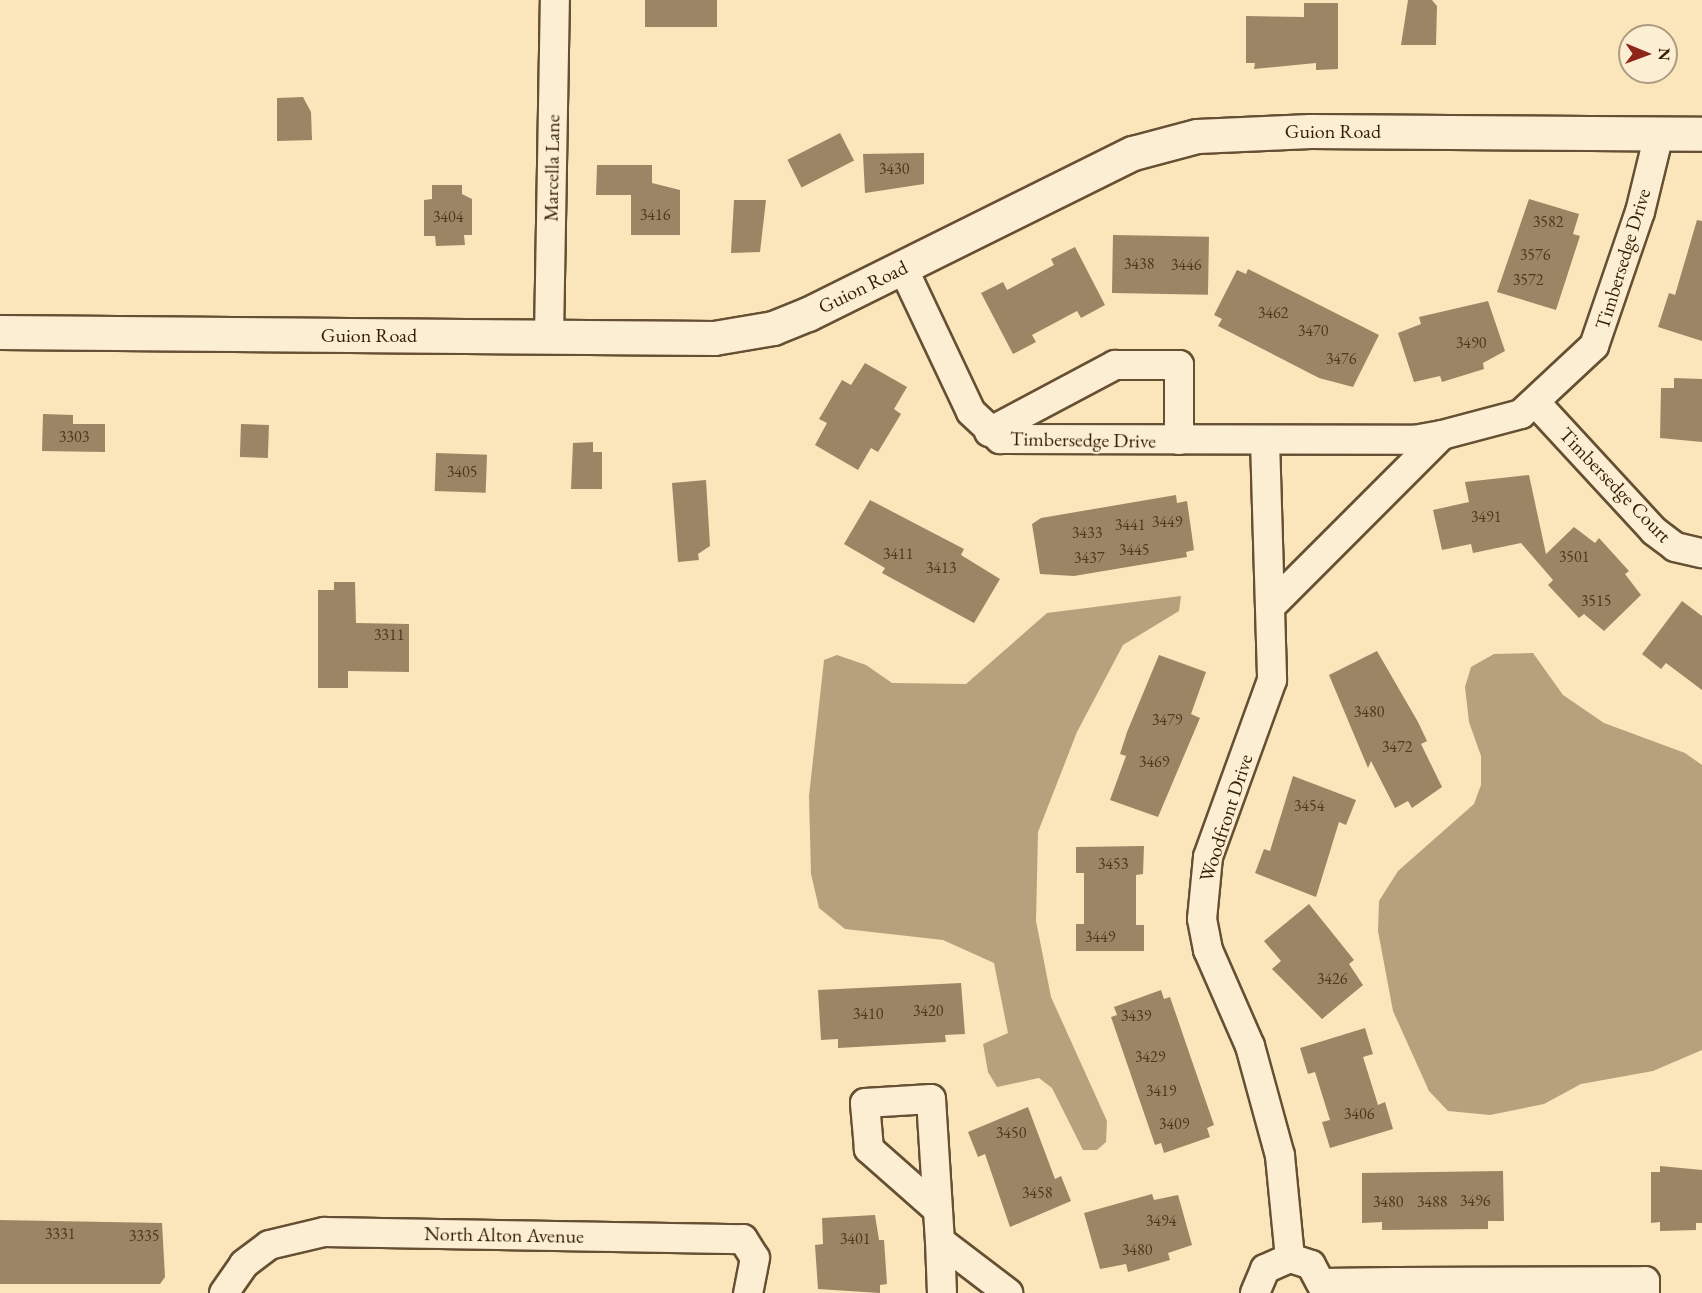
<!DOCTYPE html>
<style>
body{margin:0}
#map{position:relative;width:1702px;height:1293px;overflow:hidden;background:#fbe5bb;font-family:"EB Garamond",serif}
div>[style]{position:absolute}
.water>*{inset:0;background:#b7a17d}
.building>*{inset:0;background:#9b8564;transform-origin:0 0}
.roads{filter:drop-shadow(2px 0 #665033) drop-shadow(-2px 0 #665033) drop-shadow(0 2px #665033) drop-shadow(0 -2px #665033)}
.minor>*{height:28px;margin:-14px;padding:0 14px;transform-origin:14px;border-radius:14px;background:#fceed3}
.tertiary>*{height:33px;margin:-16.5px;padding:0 16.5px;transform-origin:16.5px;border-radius:16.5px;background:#fceed3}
span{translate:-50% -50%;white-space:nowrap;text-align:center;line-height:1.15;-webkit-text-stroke:4.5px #fceed3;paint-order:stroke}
.number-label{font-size:16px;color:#4e381e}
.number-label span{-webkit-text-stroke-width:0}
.street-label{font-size:20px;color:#341e06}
.north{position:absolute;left:1618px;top:24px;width:60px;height:60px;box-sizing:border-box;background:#fceed3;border:2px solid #ac9b81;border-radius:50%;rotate:91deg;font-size:16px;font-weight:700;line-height:24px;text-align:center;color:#341e06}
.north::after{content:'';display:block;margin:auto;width:21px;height:27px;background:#8f2418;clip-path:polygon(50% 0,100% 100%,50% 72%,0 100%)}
</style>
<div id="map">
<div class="water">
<i style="clip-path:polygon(1181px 596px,1179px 611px,1123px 645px,1077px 732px,1038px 832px,1036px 921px,1051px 997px,1107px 1121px,1106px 1142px,1097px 1150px,1083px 1150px,1052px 1088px,1039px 1078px,997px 1087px,988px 1072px,983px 1044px,1008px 1033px,994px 963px,943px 940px,845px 929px,819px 908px,811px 874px,809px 796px,824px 660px,837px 655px,866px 665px,892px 683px,966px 684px,1047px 613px)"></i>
<i style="clip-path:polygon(1533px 653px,1563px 695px,1604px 723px,1685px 753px,1702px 765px,1702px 1050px,1653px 1071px,1581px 1084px,1544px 1104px,1490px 1115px,1448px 1111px,1429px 1091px,1393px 1011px,1378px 931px,1379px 901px,1398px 871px,1474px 804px,1481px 785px,1481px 756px,1469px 722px,1465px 687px,1471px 667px,1494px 654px)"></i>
</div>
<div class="building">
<i style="left:645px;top:0;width:72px;height:27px"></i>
<i style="clip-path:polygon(1408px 0,1432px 0,1437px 6px,1436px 45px,1401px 45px)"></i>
<i style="clip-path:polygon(1304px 3px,1338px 3px,1338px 69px,1316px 70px,1316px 63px,1254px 69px,1255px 63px,1246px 63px,1246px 16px,1304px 17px)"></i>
<i style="clip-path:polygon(303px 97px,311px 112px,312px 140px,277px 141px,277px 98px)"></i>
<i style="left:840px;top:133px;width:31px;height:59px;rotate:63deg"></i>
<i style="clip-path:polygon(924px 153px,924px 184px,865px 193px,863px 154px)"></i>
<i style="clip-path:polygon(597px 165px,652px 165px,652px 183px,680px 190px,680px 235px,631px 235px,631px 195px,596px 195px)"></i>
<i style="clip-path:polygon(432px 185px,462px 185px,462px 194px,472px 199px,472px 235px,464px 235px,465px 245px,436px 246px,435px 236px,424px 236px,424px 200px,432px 199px)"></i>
<i style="clip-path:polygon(1529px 199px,1579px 214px,1573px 234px,1580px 236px,1556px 310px,1497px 292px)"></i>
<i style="clip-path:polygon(734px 200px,766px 200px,760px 252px,731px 253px)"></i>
<i style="clip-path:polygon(1697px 220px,1702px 221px,1702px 341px,1658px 327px,1669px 293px,1675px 295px)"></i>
<i style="left:1113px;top:235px;width:96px;height:58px;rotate:1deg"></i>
<i style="clip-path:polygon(1075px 247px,1105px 305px,1081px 318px,1077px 311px,1032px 335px,1036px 342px,1013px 354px,981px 293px,1003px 282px,1007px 290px,1054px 265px,1051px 259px)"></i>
<i style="clip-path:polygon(1248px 269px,1379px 335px,1353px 387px,1319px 378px,1218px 326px,1222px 319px,1214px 315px,1237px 270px,1246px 274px)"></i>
<i style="clip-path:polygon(1488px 301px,1505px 351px,1483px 363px,1484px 369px,1442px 382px,1440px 376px,1414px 382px,1398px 333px,1421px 324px,1419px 317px)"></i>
<i style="clip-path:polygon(865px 363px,907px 387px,894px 409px,901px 414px,878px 452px,871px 448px,858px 470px,815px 445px,827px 423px,819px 419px,842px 380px,851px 385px)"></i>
<i style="clip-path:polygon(1674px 378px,1702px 379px,1702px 442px,1660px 438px,1661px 388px,1674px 388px)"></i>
<i style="clip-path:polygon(43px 414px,73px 415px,73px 424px,105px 424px,105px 452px,42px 451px)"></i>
<i style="left:241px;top:424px;width:28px;height:33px;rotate:2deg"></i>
<i style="clip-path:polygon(593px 442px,593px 452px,602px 452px,602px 489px,571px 489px,573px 443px)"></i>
<i style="left:436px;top:453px;width:51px;height:38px;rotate:2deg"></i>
<i style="clip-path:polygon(1529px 475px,1546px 554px,1574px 527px,1595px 543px,1599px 538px,1629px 571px,1625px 574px,1641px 595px,1604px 631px,1584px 614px,1579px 618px,1548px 585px,1553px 580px,1521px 543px,1473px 553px,1471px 544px,1442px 550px,1433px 510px,1469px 502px,1465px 482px)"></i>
<i style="clip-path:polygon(706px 480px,710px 546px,698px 554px,699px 560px,678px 562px,672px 483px)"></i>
<i style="clip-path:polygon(1176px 495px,1177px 503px,1187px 501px,1194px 550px,1186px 552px,1187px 557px,1074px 576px,1040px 574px,1032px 524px,1041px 518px)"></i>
<i style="clip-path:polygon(870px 500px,964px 549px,961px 555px,1000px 579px,974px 623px,882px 573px,885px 568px,844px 544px)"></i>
<i style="clip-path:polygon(334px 582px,355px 582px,356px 623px,409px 624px,409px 672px,348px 671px,348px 688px,318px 688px,318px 590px,334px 590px)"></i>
<i style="clip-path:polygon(1682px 601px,1702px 616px,1702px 690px,1666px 663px,1661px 669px,1642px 654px)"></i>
<i style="clip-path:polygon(1377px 651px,1418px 722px,1427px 741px,1421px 744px,1442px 787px,1412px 808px,1408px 801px,1395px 808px,1371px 761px,1368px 768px,1329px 675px)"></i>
<i style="clip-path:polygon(1159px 655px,1206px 672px,1191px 714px,1200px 718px,1158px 817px,1110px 800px,1126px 756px,1120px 754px,1127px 732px)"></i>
<i style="clip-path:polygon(1293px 776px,1356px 800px,1346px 825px,1339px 822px,1316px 897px,1255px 873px,1264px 849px,1270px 851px)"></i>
<i style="clip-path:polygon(1144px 846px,1143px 874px,1136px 875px,1136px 925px,1144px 925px,1144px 951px,1076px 951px,1076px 924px,1084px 924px,1084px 873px,1076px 873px,1076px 847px)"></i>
<i style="clip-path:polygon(1309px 904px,1354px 960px,1349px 964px,1363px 985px,1322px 1019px,1272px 969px,1281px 961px,1264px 941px)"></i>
<i style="clip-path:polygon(961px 983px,965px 1034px,945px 1035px,946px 1042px,838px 1048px,838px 1039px,821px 1040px,818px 990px)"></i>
<i style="clip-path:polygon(1161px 990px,1164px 999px,1170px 997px,1214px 1125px,1207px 1128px,1210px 1137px,1164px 1153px,1161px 1143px,1155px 1145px,1111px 1017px,1117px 1015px,1114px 1007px)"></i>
<i style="clip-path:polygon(1365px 1028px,1373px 1054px,1363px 1057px,1378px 1105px,1385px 1102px,1393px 1129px,1330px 1148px,1322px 1122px,1330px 1120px,1315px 1072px,1308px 1074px,1300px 1048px)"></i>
<i style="clip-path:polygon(1028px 1107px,1055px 1179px,1061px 1176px,1071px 1201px,1010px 1227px,985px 1154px,978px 1157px,968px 1132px)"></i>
<i style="clip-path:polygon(1660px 1166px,1702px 1170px,1702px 1223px,1696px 1223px,1696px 1230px,1660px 1231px,1660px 1222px,1651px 1223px,1651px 1172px,1660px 1172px)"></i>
<i style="clip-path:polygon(1503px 1171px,1504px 1221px,1488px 1221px,1488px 1229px,1382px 1230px,1382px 1222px,1362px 1223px,1362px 1173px)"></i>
<i style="clip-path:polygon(1152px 1194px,1154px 1200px,1178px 1195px,1192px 1245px,1168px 1253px,1170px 1260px,1128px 1272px,1126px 1264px,1100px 1269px,1084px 1213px)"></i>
<i style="clip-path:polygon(875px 1215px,879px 1240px,884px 1240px,887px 1284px,880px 1285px,880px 1293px,818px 1289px,815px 1245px,823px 1244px,822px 1218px)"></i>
<i style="clip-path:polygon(0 1220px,162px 1223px,165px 1277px,160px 1284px,0 1284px)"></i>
</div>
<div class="roads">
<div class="minor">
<i style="left:903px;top:268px;width:159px;rotate:64.7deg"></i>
<i style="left:971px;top:412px;width:40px;rotate:43deg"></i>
<i style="left:1000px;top:439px;width:414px;rotate:0.1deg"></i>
<i style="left:1414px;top:440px;width:28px;rotate:-10deg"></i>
<i style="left:549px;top:337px;width:337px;rotate:-89deg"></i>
<i style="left:1536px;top:403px;width:174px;rotate:47.3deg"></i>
<i style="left:1654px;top:531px;width:26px;rotate:37deg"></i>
<i style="left:1675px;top:547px;width:28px;rotate:13deg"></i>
<i style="left:989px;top:432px;width:143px;rotate:-28deg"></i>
<i style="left:1115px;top:365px;width:64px"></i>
<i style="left:1179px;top:365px;width:75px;rotate:90deg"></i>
<i style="left:1265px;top:440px;width:240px;rotate:88.3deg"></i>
<i style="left:1272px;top:680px;width:188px;rotate:109.9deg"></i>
<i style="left:1208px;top:857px;width:62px;rotate:95.5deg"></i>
<i style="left:1202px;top:919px;width:32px;rotate:79deg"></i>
<i style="left:1208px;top:950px;width:105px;rotate:66.4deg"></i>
<i style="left:1250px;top:1046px;width:114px;rotate:74.7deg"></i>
<i style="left:1280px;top:1156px;width:102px;rotate:84.4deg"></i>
<i style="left:1270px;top:607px;width:243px;rotate:-45deg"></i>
<i style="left:1442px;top:435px;width:82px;rotate:-14.9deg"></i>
<i style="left:1521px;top:414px;width:100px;rotate:-43deg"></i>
<i style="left:1594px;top:346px;width:142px;rotate:-71.1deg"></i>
<i style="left:1640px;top:212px;width:80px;rotate:-76.3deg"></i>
<i style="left:937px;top:1209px;width:91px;rotate:-138.6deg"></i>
<i style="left:869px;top:1149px;width:46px;rotate:-95deg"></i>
<i style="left:865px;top:1103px;width:66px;rotate:-3.5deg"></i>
<i style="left:931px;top:1099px;width:142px;rotate:86.4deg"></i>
<i style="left:940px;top:1241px;width:86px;rotate:37.4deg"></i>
<i style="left:940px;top:1241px;width:52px;rotate:87.8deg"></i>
<i style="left:1324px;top:1283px;width:72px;rotate:-0.8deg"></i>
<i style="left:224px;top:1293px;width:35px;rotate:-55deg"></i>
<i style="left:244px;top:1264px;width:31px;rotate:-37deg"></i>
<i style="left:269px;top:1245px;width:57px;rotate:-13.3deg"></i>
<i style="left:324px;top:1232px;width:419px;rotate:1deg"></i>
<i style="left:743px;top:1239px;width:22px;rotate:58deg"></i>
<i style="left:755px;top:1258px;width:36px;rotate:101deg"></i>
<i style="left:1255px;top:1293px;width:26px;rotate:-67deg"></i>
<i style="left:1265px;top:1269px;width:27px;rotate:-24deg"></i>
<i style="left:1290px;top:1258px;width:22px;rotate:18deg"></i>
<i style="left:1311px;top:1265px;width:32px;rotate:62deg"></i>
<i style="left:1396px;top:1293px;width:11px;rotate:-90deg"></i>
<i style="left:1396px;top:1282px;width:249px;rotate:-0.2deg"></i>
<i style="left:1645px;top:1281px;width:12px;rotate:90deg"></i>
</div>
<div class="tertiary">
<i style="left:0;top:332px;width:714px;rotate:0.48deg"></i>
<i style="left:714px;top:338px;width:60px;rotate:-9.6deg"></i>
<i style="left:773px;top:328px;width:38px;rotate:-22deg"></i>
<i style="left:808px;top:314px;width:363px;rotate:-26.4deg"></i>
<i style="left:1133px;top:153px;width:66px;rotate:-14.9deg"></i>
<i style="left:1197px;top:136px;width:113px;rotate:-2.5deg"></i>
<i style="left:1310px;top:131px;width:392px;rotate:0.4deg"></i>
</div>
</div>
<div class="number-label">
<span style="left:894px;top:169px">3430</span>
<span style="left:655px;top:215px">3416</span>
<span style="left:448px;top:217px">3404</span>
<span style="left:1548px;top:222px">3582</span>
<span style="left:1535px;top:255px">3576</span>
<span style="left:1139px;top:264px">3438</span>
<span style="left:1186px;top:265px">3446</span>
<span style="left:1528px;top:280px">3572</span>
<span style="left:1273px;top:313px">3462</span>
<span style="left:1313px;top:331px">3470</span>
<span style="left:1471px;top:343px">3490</span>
<span style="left:1341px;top:359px">3476</span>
<span style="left:74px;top:437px">3303</span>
<span style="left:462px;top:472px">3405</span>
<span style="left:1486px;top:517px">3491</span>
<span style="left:1167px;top:522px">3449</span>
<span style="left:1130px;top:525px">3441</span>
<span style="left:1087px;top:533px">3433</span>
<span style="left:1134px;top:550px">3445</span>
<span style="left:898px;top:554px">3411</span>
<span style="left:1574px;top:557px">3501</span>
<span style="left:1089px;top:558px">3437</span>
<span style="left:941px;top:568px">3413</span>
<span style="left:1596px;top:601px">3515</span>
<span style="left:389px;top:635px">3311</span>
<span style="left:1369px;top:712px">3480</span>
<span style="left:1167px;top:720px">3479</span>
<span style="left:1397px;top:747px">3472</span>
<span style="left:1154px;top:762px">3469</span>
<span style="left:1309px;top:806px">3454</span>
<span style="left:1113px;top:864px">3453</span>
<span style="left:1100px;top:937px">3449</span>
<span style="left:1332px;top:979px">3426</span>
<span style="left:928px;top:1011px">3420</span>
<span style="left:868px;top:1014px">3410</span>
<span style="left:1136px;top:1016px">3439</span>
<span style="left:1150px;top:1057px">3429</span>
<span style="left:1161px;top:1091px">3419</span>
<span style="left:1359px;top:1114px">3406</span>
<span style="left:1174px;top:1124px">3409</span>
<span style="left:1011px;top:1133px">3450</span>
<span style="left:1037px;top:1193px">3458</span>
<span style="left:1475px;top:1201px">3496</span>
<span style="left:1388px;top:1202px">3480</span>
<span style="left:1432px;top:1202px">3488</span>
<span style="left:1161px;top:1221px">3494</span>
<span style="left:60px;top:1234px">3331</span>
<span style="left:144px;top:1236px">3335</span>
<span style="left:855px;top:1239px">3401</span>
<span style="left:1137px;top:1250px">3480</span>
</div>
<div class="street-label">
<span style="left:1333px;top:131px">Guion Road</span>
<span style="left:552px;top:168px;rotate:-89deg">Marcella Lane</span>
<span style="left:1623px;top:259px;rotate:-73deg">Timbersedge Drive</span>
<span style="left:863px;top:287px;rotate:-26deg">Guion Road</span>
<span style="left:369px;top:335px">Guion Road</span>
<span style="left:1083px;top:440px;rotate:1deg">Timbersedge Drive</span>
<span style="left:1615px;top:485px;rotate:46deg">Timbersedge Court</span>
<span style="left:1226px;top:818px;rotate:-72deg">Woodfront Drive</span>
<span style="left:504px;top:1235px;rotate:1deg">North Alton Avenue</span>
</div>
<div class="north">N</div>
</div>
